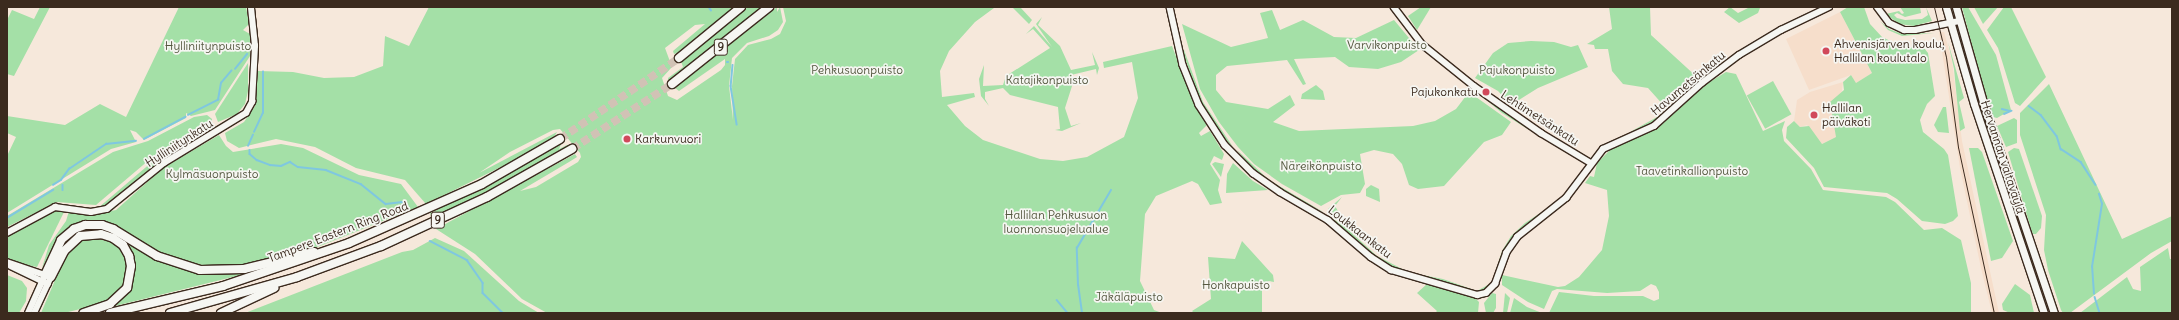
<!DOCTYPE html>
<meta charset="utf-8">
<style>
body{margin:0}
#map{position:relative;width:2179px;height:320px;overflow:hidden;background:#f6e8db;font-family:Delius,sans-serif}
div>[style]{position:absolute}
.built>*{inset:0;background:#f6decb}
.green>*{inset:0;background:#a4e0a7;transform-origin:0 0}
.stream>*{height:1.5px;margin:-0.75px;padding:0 0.75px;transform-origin:0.75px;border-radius:0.75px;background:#7fc7e0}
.motorway-tunnel>*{height:8px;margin-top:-4px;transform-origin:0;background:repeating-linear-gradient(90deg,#d1c2b5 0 8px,transparent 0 12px)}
.roads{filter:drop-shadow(1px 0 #3b2a1e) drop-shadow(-1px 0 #3b2a1e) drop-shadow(0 1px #3b2a1e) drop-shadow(0 -1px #3b2a1e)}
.tertiary>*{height:5.5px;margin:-2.75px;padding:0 2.75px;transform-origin:2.75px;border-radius:2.75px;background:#f6f6f2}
.secondary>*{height:6px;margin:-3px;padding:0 3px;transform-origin:3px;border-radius:3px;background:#f6f6f2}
.trunk>*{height:7px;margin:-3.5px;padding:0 3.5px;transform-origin:3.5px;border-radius:3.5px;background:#f6f6f2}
.motorway>*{height:8px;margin:-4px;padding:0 4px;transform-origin:4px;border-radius:4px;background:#f6f6f2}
.tram>*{height:1px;margin:-0.5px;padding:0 0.5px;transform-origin:0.5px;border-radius:0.5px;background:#3b2a1e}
.dots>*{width:11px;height:11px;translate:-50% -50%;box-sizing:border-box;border:2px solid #f6f6f2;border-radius:50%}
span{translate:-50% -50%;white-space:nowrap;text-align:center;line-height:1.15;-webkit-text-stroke:3.5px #f6f6f2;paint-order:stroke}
.shield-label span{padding:1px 3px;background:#f6f6f2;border:1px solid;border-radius:3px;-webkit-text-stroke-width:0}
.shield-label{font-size:11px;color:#3b2a1e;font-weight:700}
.poi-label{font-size:12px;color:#3b2a1e}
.left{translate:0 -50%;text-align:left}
.right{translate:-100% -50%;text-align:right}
.park-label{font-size:12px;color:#555840}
.street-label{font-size:12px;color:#3b2a1e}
.frame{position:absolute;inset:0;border:8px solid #3b2a1e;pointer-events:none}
</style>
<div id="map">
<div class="built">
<i style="clip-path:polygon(1840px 12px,1872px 73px,1856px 83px,1851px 75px,1809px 90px,1786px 39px)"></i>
<i style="clip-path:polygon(1939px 32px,1944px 32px,1952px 61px,1962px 141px,1999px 313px,1992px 313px,1981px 268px,1960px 168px)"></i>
<i style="clip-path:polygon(1843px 82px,1836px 137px,1822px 144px,1807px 125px,1800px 127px,1794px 121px,1797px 100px,1810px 92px)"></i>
</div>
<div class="green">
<i style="clip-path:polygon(40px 7px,50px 7px,14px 76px,7px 74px,7px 20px,12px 10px,34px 19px)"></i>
<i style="clip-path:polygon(179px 7px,246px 7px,249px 24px,243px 30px,250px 34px,250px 56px,215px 110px,191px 116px,186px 113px,186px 118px,144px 140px,136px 132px,130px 130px,136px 142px,111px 149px,7px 213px,7px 156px,16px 137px,7px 133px,7px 116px,65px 125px,100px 104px,126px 117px)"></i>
<i style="clip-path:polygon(429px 7px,734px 7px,679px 52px,674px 54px,673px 51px,705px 24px,695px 25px,665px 48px,672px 67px,662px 78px,668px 96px,677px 100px,721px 70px,725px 65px,725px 59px,679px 91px,675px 88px,777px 7px,777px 12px,780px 7px,783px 22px,778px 30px,769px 36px,747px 43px,732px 58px,729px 86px,733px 120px,732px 86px,735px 59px,748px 45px,771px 39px,780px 34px,786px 21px,783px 7px,999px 7px,994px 8px,975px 22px,949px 51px,940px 71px,942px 97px,974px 93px,975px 97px,947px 105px,965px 126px,983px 140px,1040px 159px,1063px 161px,1087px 157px,1124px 137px,1138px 98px,1132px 62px,1104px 68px,1103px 62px,1172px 46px,1192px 98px,1207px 125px,1199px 133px,1201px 136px,1210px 131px,1224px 154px,1222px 160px,1214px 156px,1210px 164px,1220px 180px,1218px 190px,1222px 203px,1210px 205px,1198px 184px,1192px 181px,1156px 196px,1145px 214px,1140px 281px,1154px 310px,1162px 313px,547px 313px,522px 299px,475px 254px,436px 229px,575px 154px,577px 157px,569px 162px,520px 191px,536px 187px,578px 162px,581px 157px,580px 153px,560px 129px,553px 130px,510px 152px,479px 173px,557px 132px,554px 137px,509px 163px,426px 204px,405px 180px,356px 168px,315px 147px,276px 139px,239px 148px,227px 141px,225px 133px,244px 122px,255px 106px,258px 71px,293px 72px,324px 78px,354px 77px,383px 66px,385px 36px,409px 46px)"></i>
<i style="clip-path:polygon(747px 7px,764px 7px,668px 81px,668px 78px,683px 67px,681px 61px)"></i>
<i style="clip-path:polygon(1012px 7px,1020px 7px,1032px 20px,1029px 24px)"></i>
<i style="clip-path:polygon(1421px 7px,1431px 7px,1417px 30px,1408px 16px)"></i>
<i style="clip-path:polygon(1609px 7px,1650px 7px,1651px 35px,1698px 78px,1665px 107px,1648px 88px,1623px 84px,1612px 71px,1608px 49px,1595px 49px,1594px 45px,1587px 44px,1612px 29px)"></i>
<i style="clip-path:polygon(1730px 7px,1738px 13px,1750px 7px,1760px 8px,1758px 13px,1739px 23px,1724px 12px)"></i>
<i style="clip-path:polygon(1848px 7px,1864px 7px,1870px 24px,1882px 37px,1903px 47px,1924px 48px,1928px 53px,1935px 96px,1927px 104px,1920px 120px,1923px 132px,1944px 149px,1948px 155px,1958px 216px,1953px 221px,1945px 224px,1922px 221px,1897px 199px,1887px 193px,1824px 187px,1814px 168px,1786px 138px,1787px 127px,1794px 121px,1800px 127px,1809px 126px,1822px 144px,1836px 137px,1830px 102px,1844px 90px,1843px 82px,1851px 75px,1856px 83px,1872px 73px,1840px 12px)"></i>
<i style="clip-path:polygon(1900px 7px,1920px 7px,1921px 13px,1905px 17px,1897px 13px,1894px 15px,1897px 18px,1905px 20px,1922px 19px,1928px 15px,1926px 7px,1932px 21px,1914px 26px,1899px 24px,1886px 14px,1899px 11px,1902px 14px,1904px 13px)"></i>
<i style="clip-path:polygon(1962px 7px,1968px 7px,1996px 55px,2011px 110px,1997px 118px,1993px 117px,1983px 87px)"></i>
<i style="clip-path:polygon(1974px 7px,1998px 7px,1983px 24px)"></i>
<i style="clip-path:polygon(2004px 7px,2011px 7px,2046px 77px,2020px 106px,2015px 103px,1998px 48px,1987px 30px)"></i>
<i style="clip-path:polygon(1272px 10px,1280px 30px,1303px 20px,1334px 37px,1356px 38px,1394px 20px,1419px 50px,1401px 62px,1378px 69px,1349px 67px,1335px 57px,1294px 59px,1306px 84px,1303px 85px,1287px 60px,1227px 66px,1216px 75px,1216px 90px,1226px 102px,1268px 109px,1290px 95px,1295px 105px,1273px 122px,1299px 131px,1413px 126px,1435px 121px,1456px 109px,1469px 92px,1511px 122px,1502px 135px,1484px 142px,1444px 186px,1418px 189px,1409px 185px,1402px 164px,1393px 154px,1374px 150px,1360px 154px,1365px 184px,1360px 193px,1341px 195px,1321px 206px,1282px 184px,1254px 164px,1238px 147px,1219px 122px,1200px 89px,1182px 24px,1231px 47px,1268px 38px,1260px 13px)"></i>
<i style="clip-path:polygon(1042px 17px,1038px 25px,1060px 46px,1071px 70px,1095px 65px,1092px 52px,1099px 68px,1097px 75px,1096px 69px,1071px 75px,1072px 86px,1065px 108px,1071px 126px,1081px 123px,1062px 131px,1055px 130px,1060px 129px,1058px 107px,1010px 95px,1003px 88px,985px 92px,985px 99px,989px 106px,981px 96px,979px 79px,984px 65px,983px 86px,1003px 85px,1006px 76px,1050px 48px,1033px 29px,1026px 34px,1034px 26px,1052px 47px,1036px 24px)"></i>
<i style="clip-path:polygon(1880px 21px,1889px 29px,1902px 34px,1934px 33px,1902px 36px,1888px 30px)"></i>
<i style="clip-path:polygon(1531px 41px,1554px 42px,1571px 47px,1578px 45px,1588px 67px,1538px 88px,1511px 105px,1498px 91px,1475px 78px,1493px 53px,1508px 43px)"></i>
<i style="clip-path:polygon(1948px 42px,1964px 98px,1959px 102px,1965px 128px,1960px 131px,1954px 69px)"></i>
<i style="clip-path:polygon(1182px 50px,1184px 50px,1203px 102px,1233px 147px,1221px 135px,1201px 103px)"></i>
<i style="clip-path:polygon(248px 63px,248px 91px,245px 104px,237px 114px,218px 122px,215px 114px)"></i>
<i style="clip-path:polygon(1726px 72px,1736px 74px,1763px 131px,1785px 121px,1782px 130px,1784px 141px,1811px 169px,1823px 190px,1886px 197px,1895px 202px,1924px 230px,1942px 228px,1961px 240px,1971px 283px,1971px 313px,1549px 313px,1559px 292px,1594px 296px,1643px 296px,1654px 301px,1659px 299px,1659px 292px,1656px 286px,1651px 284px,1640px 291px,1607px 293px,1557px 289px,1552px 291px,1544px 309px,1528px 302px,1502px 285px,1502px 275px,1558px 287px,1565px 286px,1579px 277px,1602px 250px,1609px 216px,1607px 190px,1585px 183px,1590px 176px,1594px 177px,1597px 163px,1613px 147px,1658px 128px,1705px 85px)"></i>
<i style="clip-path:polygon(1455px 74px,1530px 129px,1529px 130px,1502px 113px)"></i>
<i style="clip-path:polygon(1700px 80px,1656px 121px,1630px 132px,1659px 116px)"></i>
<i style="left:1773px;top:81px;width:38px;height:30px;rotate:61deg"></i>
<i style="clip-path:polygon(2049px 84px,2122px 239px,2172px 216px,2172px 241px,2151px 253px,2070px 313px,2063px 313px,2061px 310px,2048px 270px,2044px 250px,2046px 215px,2020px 135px,2020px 113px)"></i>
<i style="clip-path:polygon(1316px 85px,1323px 91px,1325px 100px,1301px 99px,1302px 94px)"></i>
<i style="clip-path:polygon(1943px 107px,1946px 107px,1949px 133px,1938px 132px,1934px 125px)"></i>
<i style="clip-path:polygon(207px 115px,212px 119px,212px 125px,149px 160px,96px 205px,57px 202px,7px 227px,7px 216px,113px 152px,148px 141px,194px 117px)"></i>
<i style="clip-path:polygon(2014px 118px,2017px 120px,2017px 143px,2006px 147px,1997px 126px)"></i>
<i style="clip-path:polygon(206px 133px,156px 165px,108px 205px,98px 208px,152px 162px)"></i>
<i style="clip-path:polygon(219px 135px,226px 146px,233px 152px,281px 144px,303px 148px,359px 175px,401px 184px,418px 207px,320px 246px,235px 267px,189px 264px,161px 254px,96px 221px,59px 237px,42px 268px,49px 245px,66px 221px,69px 211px,90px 215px,116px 210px,163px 168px)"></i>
<i style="clip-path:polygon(562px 142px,559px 149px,567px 145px,571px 146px,478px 198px,432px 219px,430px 213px,433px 212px)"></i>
<i style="clip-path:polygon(1969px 148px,1978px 148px,1982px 152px,2013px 241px,2002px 258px,1991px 261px)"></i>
<i style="clip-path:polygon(2014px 148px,2019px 149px,2042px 216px,2041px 228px,2036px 234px,2033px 234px,2031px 229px,2008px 152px)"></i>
<i style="clip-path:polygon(1237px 150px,1269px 180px,1325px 213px,1279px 189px,1254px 171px)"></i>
<i style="clip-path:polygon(1215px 162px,1224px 164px,1221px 177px,1212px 164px)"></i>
<i style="clip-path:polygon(1233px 163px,1253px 181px,1268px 190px,1226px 193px,1227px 174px)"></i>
<i style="clip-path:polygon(1371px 185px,1379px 189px,1380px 202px,1366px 196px,1366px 189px)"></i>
<i style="clip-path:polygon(1342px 197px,1335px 206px,1338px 211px,1336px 217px,1328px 209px)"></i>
<i style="clip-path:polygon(1557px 202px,1524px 227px,1510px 241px,1493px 279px,1502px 251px,1511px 236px,1525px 223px)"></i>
<i style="clip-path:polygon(65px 210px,37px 267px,7px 261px,7px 237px,53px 211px)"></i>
<i style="clip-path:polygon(1328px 216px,1343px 225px,1377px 256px,1408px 272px,1395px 269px,1376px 258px)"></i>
<i style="clip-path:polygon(90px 237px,115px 243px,125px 253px,128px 267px,122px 290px,105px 303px,64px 313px,41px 313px,68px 250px,80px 240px)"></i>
<i style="clip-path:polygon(120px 237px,166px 264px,201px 273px,253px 272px,111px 307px,124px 297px,135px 272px,134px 257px)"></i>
<i style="clip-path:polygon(435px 238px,464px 251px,519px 301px,539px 313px,245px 313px,402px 252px,413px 250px)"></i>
<i style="clip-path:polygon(1242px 241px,1273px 275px,1274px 282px,1269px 281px,1262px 286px,1262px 313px,1194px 313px,1192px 311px,1211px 299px,1208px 257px,1235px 259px)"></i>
<i style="clip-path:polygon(2168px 248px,2170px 259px,2172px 259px,2172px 313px,2080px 313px,2127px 277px,2133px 289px,2141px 291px,2140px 267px)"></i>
<i style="clip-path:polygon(1412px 273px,1443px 279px,1477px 291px,1493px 282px,1479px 293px)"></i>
<i style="clip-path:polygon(7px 275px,22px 281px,27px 288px,26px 301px,19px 313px,7px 313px)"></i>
<i style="clip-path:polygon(1427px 284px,1476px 299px,1479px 302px,1478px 313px,1435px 313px,1437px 311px,1417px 293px)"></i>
<i style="clip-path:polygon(2015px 284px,2030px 295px,2034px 313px,2010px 313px,2003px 310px,2002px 304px)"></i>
<i style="clip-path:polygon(1492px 293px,1496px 294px,1496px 308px,1493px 313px,1486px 313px,1484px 303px)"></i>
<i style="clip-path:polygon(1505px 293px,1510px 298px,1507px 313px,1503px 313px)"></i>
<i style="clip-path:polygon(1514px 298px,1527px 307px,1542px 313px,1510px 313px)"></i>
</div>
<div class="stream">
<i style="left:709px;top:7px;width:4px;rotate:56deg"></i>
<i style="left:727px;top:62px;width:1px"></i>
<i style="left:733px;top:65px;width:21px;rotate:95deg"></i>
<i style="left:731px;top:86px;width:39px;rotate:81deg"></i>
<i style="left:235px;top:69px;width:19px;rotate:-51deg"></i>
<i style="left:2029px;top:106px;width:15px;rotate:37deg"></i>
<i style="left:2041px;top:115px;width:26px;rotate:53deg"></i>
<i style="left:2057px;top:136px;width:14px;rotate:73deg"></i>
<i style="left:2061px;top:149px;width:24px;rotate:33deg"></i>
<i style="left:2081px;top:162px;width:27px;rotate:57deg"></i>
<i style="left:2002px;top:109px;width:8px;rotate:14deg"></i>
<i style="left:2004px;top:114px;width:8px;rotate:-23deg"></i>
<i style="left:188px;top:115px;width:34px;rotate:-27deg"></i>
<i style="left:218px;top:100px;width:17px;rotate:-80deg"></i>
<i style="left:221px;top:83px;width:16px;rotate:-50deg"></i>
<i style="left:254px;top:132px;width:21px;rotate:-65deg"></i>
<i style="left:263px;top:113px;width:41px;rotate:-90deg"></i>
<i style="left:144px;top:139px;width:47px;rotate:-28.2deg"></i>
<i style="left:248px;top:146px;width:12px;rotate:-66deg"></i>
<i style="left:250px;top:150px;width:4px;rotate:90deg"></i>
<i style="left:250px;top:154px;width:9px;rotate:41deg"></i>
<i style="left:257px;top:160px;width:14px;rotate:21deg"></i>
<i style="left:270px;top:165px;width:11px;rotate:5deg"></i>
<i style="left:281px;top:166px;width:10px;rotate:-24deg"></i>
<i style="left:290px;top:162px;width:9px;rotate:32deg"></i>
<i style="left:298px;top:167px;width:28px;rotate:6deg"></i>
<i style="left:326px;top:170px;width:38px;rotate:22deg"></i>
<i style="left:361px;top:184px;width:32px;rotate:39deg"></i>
<i style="left:386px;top:204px;width:16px;rotate:-7deg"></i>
<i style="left:402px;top:202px;width:6px;rotate:31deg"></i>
<i style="left:53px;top:185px;width:9px;rotate:-32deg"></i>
<i style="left:61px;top:180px;width:14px;rotate:-54deg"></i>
<i style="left:69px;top:169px;width:45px;rotate:-34deg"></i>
<i style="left:106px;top:144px;width:30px;rotate:-6deg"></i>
<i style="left:63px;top:185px;width:5px;rotate:90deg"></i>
<i style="left:7px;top:218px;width:54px;rotate:-31.3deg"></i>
<i style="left:430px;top:241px;width:42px;rotate:27.2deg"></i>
<i style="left:467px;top:260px;width:28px;rotate:55deg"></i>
<i style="left:483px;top:283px;width:10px;rotate:90deg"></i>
<i style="left:483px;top:293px;width:28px;rotate:45deg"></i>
<i style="left:2094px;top:294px;width:27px;rotate:-94deg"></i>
<i style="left:2092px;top:267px;width:64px;rotate:-81deg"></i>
<i style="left:2102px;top:204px;width:10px;rotate:-107deg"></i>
<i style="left:2095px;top:297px;width:17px;rotate:73deg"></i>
<i style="left:1057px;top:300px;width:17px;rotate:50deg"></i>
<i style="left:1082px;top:313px;width:28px;rotate:-98deg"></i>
<i style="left:1078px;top:285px;width:37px;rotate:-92deg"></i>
<i style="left:1077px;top:248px;width:67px;rotate:-59.6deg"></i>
</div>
<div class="motorway-tunnel">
<i style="left:560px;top:139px;width:144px;rotate:-34.2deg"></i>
<i style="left:572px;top:149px;width:119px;rotate:-33deg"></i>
</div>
<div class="roads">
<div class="tertiary">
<i style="left:1170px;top:7px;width:59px;rotate:77.4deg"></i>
<i style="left:1183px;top:65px;width:43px;rotate:68.2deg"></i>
<i style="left:1199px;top:105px;width:48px;rotate:57deg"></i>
<i style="left:1225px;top:145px;width:40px;rotate:45deg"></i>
<i style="left:1253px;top:173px;width:33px;rotate:35deg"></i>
<i style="left:1280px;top:192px;width:56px;rotate:30.3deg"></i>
<i style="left:1328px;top:220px;width:57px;rotate:40.7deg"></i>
<i style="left:1371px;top:257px;width:24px;rotate:33deg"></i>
<i style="left:1391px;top:270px;width:90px;rotate:16.2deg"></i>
<i style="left:1477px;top:295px;width:9px;rotate:-13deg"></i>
<i style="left:1486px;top:293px;width:13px;rotate:-45deg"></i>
<i style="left:1495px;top:284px;width:33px;rotate:-70deg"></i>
<i style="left:1506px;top:253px;width:19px;rotate:-55deg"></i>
<i style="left:1517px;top:237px;width:63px;rotate:-38.5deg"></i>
<i style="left:1566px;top:198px;width:61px;rotate:-52.9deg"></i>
<i style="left:1603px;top:149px;width:56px;rotate:-24.3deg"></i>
<i style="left:1654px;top:126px;width:64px;rotate:-41.9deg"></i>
<i style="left:1702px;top:83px;width:46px;rotate:-37.1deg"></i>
<i style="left:1739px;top:55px;width:49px;rotate:-30.8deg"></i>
<i style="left:1781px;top:30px;width:53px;rotate:-25.6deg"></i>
<i style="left:1394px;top:7px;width:48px;rotate:52.7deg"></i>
<i style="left:1423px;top:45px;width:65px;rotate:38.8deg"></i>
<i style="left:1474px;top:86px;width:82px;rotate:35deg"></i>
<i style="left:1541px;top:133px;width:58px;rotate:31deg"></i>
<i style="left:7px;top:233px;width:55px;rotate:-28.4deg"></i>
<i style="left:55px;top:207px;width:36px;rotate:8deg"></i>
<i style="left:91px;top:212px;width:16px;rotate:-11deg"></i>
<i style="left:107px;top:209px;width:73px;rotate:-38.9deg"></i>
<i style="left:164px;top:163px;width:96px;rotate:-31.4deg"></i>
<i style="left:246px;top:113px;width:13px;rotate:-61deg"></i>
<i style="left:252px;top:102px;width:56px;rotate:-86.9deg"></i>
<i style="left:255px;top:46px;width:39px;rotate:-96deg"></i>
<i style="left:7px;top:262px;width:43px;rotate:18.9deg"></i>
<i style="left:11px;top:266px;width:41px;rotate:25.9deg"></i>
</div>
<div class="secondary">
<i style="left:1877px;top:7px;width:20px;rotate:53deg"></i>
<i style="left:1889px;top:23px;width:17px;rotate:25deg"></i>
<i style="left:1904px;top:30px;width:11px"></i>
<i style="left:1915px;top:30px;width:45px;rotate:-11.6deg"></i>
<i style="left:28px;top:313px;width:42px;rotate:-65.9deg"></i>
<i style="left:34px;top:313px;width:40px;rotate:-65deg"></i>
</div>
<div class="trunk">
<i style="left:1946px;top:7px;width:101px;rotate:73.9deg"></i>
<i style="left:1974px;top:104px;width:220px;rotate:71.5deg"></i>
<i style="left:1956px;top:7px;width:102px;rotate:74.1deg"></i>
<i style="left:1984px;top:105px;width:219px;rotate:71.4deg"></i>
</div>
<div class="motorway">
<i style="left:679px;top:58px;width:80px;rotate:-39.4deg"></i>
<i style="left:672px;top:84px;width:124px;rotate:-38.4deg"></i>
<i style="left:45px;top:275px;width:38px;rotate:-65deg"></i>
<i style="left:61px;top:240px;width:17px;rotate:-40deg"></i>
<i style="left:74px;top:229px;width:12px;rotate:-20deg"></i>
<i style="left:85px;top:225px;width:17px"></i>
<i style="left:102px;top:225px;width:12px;rotate:20deg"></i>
<i style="left:113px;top:229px;width:52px;rotate:31.5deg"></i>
<i style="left:157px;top:256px;width:45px;rotate:18deg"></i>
<i style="left:200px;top:270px;width:44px;rotate:-1.3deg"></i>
<i style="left:244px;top:269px;width:72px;rotate:-13.7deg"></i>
<i style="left:51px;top:277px;width:29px;rotate:-63deg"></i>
<i style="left:64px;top:251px;width:22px;rotate:-43deg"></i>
<i style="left:80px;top:236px;width:21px;rotate:-5deg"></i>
<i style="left:101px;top:234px;width:13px;rotate:18deg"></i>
<i style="left:113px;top:238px;width:12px;rotate:35deg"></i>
<i style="left:123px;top:245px;width:13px;rotate:61deg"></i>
<i style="left:129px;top:256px;width:10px;rotate:79deg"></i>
<i style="left:131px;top:266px;width:22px;rotate:100deg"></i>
<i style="left:127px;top:288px;width:23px;rotate:137deg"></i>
<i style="left:110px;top:304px;width:28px;rotate:161deg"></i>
<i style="left:110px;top:313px;width:116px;rotate:-13.4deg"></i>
<i style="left:223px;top:286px;width:133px;rotate:-18.8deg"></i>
<i style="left:349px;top:243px;width:145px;rotate:-23.9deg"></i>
<i style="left:482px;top:184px;width:90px;rotate:-30deg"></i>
<i style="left:170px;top:313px;width:132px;rotate:-15.8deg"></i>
<i style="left:297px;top:277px;width:90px;rotate:-20.3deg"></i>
<i style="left:381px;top:246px;width:117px;rotate:-24.8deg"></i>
<i style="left:487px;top:197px;width:98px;rotate:-29.5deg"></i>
<i style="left:221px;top:313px;width:59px;rotate:-25.3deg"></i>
</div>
</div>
<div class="tram">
<i style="left:1934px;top:7px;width:51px;rotate:76.5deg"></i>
<i style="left:1946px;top:57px;width:91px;rotate:82.4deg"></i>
<i style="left:1958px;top:147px;width:170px;rotate:77.8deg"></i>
</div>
<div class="dots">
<i style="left:1826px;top:51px;background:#d1495b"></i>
<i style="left:1486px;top:92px;background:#d1495b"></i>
<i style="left:1814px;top:115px;background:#d1495b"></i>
<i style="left:627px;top:139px;background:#d1495b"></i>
</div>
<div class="shield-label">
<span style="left:721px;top:47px">9</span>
<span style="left:438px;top:220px">9</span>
</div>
<div class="poi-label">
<span class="left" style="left:1834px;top:51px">Ahvenisjärven koulu,<br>Hallilan koulutalo</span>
<span class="right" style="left:1478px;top:92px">Pajukonkatu</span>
<span class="left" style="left:1822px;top:115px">Hallilan<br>päiväkoti</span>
<span class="left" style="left:635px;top:139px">Karkunvuori</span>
</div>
<div class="park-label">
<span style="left:1387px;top:45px">Varvikonpuisto</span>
<span style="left:208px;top:46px">Hylliniitynpuisto</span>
<span style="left:857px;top:70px">Pehkusuonpuisto</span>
<span style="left:1517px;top:70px">Pajukonpuisto</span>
<span style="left:1047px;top:80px">Katajikonpuisto</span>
<span style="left:1321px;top:166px">Näreikönpuisto</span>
<span style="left:1692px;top:171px">Taavetinkallionpuisto</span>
<span style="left:212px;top:174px">Kylmäsuonpuisto</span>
<span style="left:1056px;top:222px">Hallilan Pehkusuon<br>luonnonsuojelualue</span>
<span style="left:1236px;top:285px">Honkapuisto</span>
<span style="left:1129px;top:297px">Jäkäläpuisto</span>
</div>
<div class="street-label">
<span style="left:1688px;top:83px;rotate:-40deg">Havumetsänkatu</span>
<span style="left:1540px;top:118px;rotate:33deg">Lehtimetsänkatu</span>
<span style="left:179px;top:143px;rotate:-33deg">Hylliniitynkatu</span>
<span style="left:2003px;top:157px;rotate:72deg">Hervannan valtaväylä</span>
<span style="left:338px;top:232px;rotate:-21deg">Tampere Eastern Ring Road</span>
<span style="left:1360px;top:232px;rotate:38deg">Loukkaankatu</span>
</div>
<div class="frame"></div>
</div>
